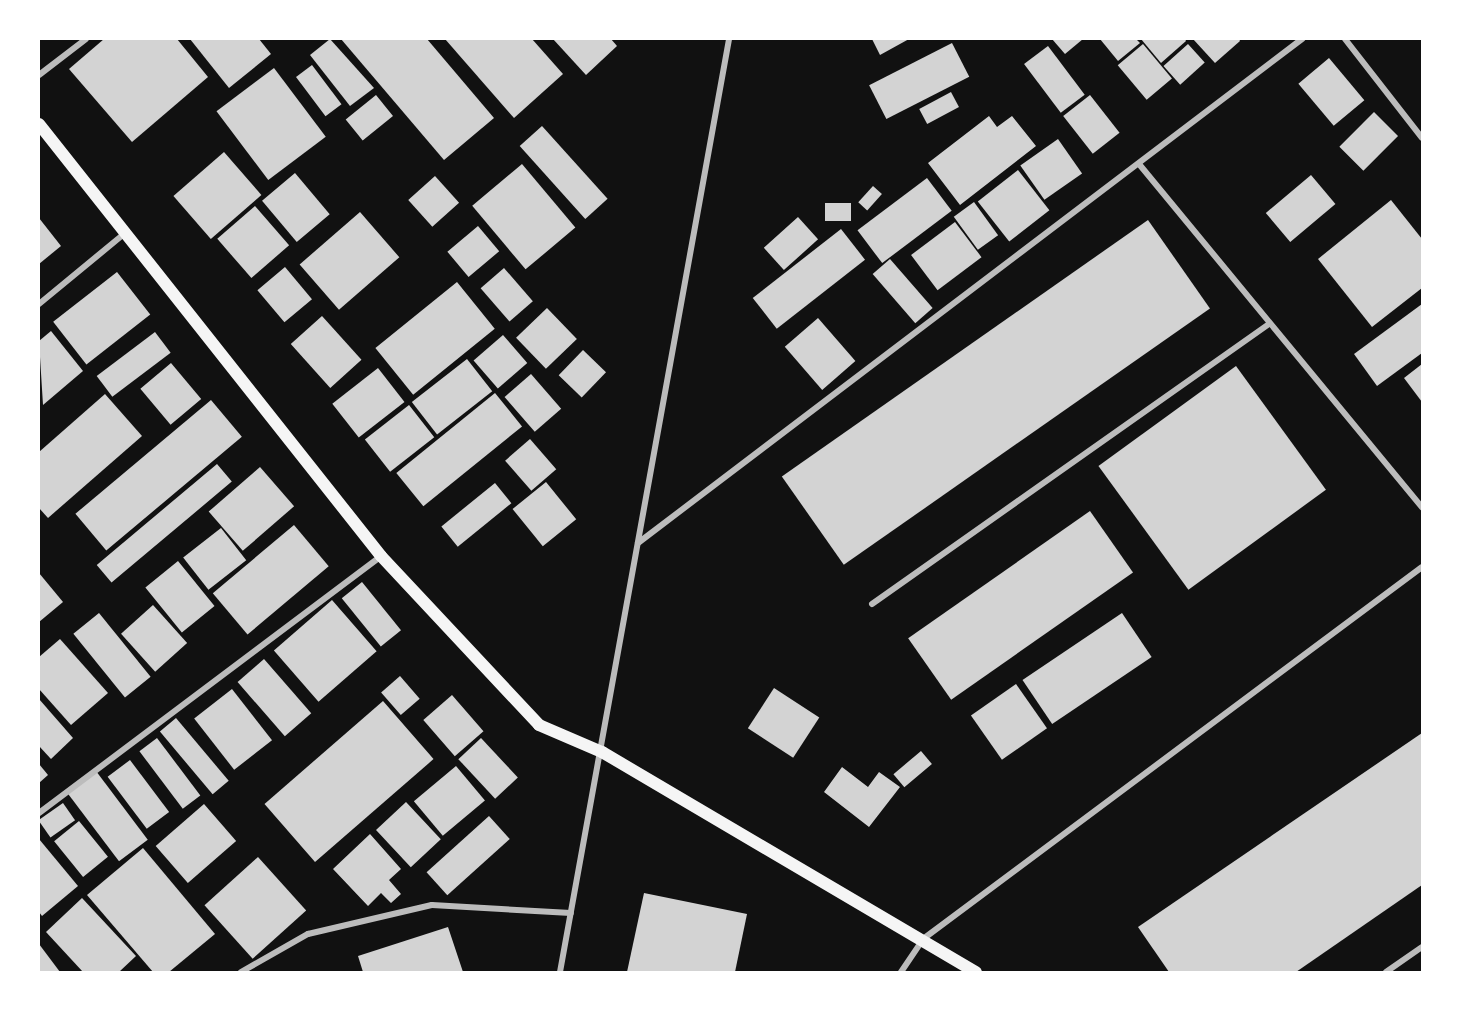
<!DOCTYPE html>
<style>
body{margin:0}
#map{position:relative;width:1461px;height:1011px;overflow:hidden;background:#111;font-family:"Public Sans",sans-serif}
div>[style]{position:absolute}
.building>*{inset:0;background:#d3d3d3;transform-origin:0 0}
.minor>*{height:6px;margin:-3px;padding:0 3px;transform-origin:3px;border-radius:3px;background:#bcbcbc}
.secondary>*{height:12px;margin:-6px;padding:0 6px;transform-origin:6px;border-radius:6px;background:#f5f5f5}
span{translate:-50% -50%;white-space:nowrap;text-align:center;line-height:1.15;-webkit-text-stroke:6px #fff;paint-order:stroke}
.frame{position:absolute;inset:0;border:40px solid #fff;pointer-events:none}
</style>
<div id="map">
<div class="building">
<i style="clip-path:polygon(104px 39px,177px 39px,208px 77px,132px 142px,69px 69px)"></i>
<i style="clip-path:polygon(190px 39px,259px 39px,271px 54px,229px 88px)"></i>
<i style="clip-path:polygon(330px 39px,374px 88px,350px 106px,310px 55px)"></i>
<i style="clip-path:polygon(341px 39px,427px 39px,494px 118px,444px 160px)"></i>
<i style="clip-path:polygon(445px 39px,532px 39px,563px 74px,514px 118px)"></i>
<i style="clip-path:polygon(553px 39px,611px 39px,617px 46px,586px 75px)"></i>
<i style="clip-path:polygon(872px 39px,909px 39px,880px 55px)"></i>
<i style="clip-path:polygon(1052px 39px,1083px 39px,1065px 54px)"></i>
<i style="clip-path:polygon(1100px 39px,1136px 39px,1140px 43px,1118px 61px)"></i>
<i style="clip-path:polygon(1141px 39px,1185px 39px,1186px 41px,1161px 63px)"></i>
<i style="clip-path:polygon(1193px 39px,1239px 39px,1240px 41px,1215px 63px)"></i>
<i style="left:952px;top:43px;width:38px;height:93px;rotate:63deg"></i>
<i style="left:1143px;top:44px;width:45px;height:33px;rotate:50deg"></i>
<i style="left:1188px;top:44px;width:25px;height:33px;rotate:48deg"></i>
<i style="left:1048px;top:46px;width:61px;height:30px;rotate:53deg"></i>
<i style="left:1329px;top:58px;width:55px;height:40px;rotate:50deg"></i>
<i style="left:312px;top:65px;width:49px;height:20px;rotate:53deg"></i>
<i style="left:274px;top:68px;width:86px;height:72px;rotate:53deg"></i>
<i style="left:951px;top:92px;width:17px;height:36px;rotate:62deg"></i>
<i style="left:376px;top:95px;width:27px;height:39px;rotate:51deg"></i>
<i style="left:1090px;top:95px;width:48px;height:34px;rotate:52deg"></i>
<i style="left:1374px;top:112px;width:34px;height:49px;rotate:45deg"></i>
<i style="clip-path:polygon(989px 116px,997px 127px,1012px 116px,1036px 146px,960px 205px,928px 163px)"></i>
<i style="left:542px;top:126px;width:98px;height:30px;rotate:48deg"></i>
<i style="left:1058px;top:139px;width:42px;height:46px;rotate:55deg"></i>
<i style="left:224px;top:152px;width:57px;height:67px;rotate:49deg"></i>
<i style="left:522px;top:164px;width:83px;height:65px;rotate:50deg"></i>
<i style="left:1018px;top:170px;width:51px;height:51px;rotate:52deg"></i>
<i style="left:295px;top:173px;width:54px;height:43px;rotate:50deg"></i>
<i style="left:1311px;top:175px;width:38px;height:59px;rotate:50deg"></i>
<i style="left:435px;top:176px;width:36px;height:36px;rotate:48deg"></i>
<i style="left:927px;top:178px;width:41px;height:87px;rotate:53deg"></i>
<i style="left:873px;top:186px;width:12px;height:22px;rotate:42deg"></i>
<i style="clip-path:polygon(1391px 200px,1422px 239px,1422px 288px,1372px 327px,1318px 259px)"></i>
<i style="left:974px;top:202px;width:41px;height:25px;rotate:54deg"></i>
<i style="left:825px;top:203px;width:26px;height:18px"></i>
<i style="left:255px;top:206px;width:52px;height:50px;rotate:49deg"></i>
<i style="left:360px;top:212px;width:60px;height:80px;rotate:49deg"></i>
<i style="left:798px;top:217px;width:30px;height:46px;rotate:48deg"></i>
<i style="clip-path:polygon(39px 218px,61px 246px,39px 264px)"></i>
<i style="left:1148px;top:220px;width:108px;height:447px;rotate:55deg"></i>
<i style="left:955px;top:222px;width:44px;height:55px;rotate:53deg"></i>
<i style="left:478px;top:226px;width:33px;height:40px;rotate:50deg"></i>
<i style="left:841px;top:229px;width:39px;height:112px;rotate:52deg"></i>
<i style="left:890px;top:259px;width:65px;height:23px;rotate:49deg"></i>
<i style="left:285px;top:267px;width:42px;height:36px;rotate:50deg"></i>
<i style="left:504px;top:268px;width:44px;height:31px;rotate:49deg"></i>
<i style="left:117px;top:272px;width:54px;height:81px;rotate:52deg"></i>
<i style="left:457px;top:282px;width:60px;height:105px;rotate:51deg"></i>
<i style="clip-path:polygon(1422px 304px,1422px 353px,1377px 386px,1354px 354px)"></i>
<i style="left:547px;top:308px;width:43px;height:43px;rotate:46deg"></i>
<i style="left:322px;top:316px;width:59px;height:42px;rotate:48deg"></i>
<i style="left:818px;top:318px;width:57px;height:44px;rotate:49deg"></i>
<i style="clip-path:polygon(51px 331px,83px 371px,43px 405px,39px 341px)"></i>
<i style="left:155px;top:332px;width:26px;height:73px;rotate:53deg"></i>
<i style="left:503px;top:335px;width:37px;height:39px;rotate:49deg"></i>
<i style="left:583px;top:350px;width:32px;height:35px;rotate:44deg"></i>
<i style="left:467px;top:359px;width:41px;height:70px;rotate:52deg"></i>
<i style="left:171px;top:363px;width:47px;height:40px;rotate:50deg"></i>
<i style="clip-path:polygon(1422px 364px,1422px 402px,1404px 378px)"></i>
<i style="left:1236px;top:366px;width:153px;height:170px;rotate:54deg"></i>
<i style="left:378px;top:368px;width:43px;height:58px;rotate:52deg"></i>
<i style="left:531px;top:374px;width:46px;height:35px;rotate:49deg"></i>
<i style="left:495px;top:393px;width:43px;height:127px;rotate:51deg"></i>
<i style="clip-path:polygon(105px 394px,142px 436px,48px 518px,39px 508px,39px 452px)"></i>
<i style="left:211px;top:400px;width:48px;height:177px;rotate:50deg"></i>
<i style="left:409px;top:405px;width:41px;height:56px;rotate:52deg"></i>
<i style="left:530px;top:439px;width:40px;height:33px;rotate:49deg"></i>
<i style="left:217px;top:464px;width:23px;height:157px;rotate:50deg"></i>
<i style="left:260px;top:467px;width:52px;height:68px;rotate:49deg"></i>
<i style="left:546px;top:482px;width:48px;height:43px;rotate:51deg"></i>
<i style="left:495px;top:483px;width:26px;height:69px;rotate:51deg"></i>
<i style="left:1090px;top:511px;width:75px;height:222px;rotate:55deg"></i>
<i style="left:294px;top:525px;width:54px;height:106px;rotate:50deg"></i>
<i style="left:221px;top:528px;width:41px;height:48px;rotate:52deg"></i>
<i style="left:178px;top:561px;width:58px;height:42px;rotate:51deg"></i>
<i style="clip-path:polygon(39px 573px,63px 602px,39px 622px)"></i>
<i style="left:362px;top:582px;width:62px;height:26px;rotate:51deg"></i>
<i style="left:332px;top:600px;width:68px;height:77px;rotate:49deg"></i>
<i style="left:153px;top:605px;width:51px;height:43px;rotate:48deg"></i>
<i style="left:99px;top:613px;width:82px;height:33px;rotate:51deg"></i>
<i style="left:1122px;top:613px;width:53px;height:120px;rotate:56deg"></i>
<i style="clip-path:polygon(60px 639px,108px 693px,71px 725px,39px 689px,39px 657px)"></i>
<i style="left:264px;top:659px;width:72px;height:35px;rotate:49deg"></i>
<i style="left:400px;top:676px;width:30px;height:25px;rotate:49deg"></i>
<i style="left:1016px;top:684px;width:54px;height:55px;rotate:55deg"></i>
<i style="left:774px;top:688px;width:54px;height:48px;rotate:33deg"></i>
<i style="left:232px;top:689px;width:65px;height:48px;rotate:52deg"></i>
<i style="left:452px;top:695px;width:48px;height:38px;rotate:49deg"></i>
<i style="clip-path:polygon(39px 699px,73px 738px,51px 759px,39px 746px)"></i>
<i style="left:383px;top:701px;width:77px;height:157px;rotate:49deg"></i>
<i style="left:176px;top:718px;width:82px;height:21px;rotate:50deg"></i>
<i style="clip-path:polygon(1422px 733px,1422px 885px,1296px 972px,1169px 972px,1138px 927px)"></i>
<i style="left:157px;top:738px;width:72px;height:22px;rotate:53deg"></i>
<i style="left:481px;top:738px;width:54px;height:31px;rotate:47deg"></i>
<i style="left:921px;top:751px;width:17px;height:36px;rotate:50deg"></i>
<i style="left:130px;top:760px;width:65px;height:28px;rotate:53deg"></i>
<i style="clip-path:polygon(39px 764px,48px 775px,39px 783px)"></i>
<i style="left:456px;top:766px;width:45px;height:55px;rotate:50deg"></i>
<i style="clip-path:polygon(842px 767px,868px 787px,879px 772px,900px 787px,869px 827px,824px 792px)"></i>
<i style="left:96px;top:771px;width:86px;height:36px;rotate:53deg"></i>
<i style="left:406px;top:802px;width:51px;height:41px;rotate:47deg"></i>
<i style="left:63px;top:803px;width:21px;height:30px;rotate:55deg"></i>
<i style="left:204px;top:804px;width:49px;height:64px;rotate:49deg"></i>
<i style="left:489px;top:816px;width:31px;height:84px;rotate:48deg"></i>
<i style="left:79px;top:821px;width:46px;height:32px;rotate:51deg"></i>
<i style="clip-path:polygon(370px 834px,401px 869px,389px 880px,401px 894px,391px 903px,381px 893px,368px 906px,333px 869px)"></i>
<i style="clip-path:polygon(39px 839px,78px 886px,42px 916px,39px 912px)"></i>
<i style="clip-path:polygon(143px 848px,215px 934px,169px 972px,153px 972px,87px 895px)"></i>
<i style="left:258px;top:857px;width:72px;height:72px;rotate:48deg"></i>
<i style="clip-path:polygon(644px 893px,747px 914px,735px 972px,627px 972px)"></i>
<i style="clip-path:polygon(82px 898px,136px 956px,119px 972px,83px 972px,46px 932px)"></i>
<i style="clip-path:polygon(448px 927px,463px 972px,363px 972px,358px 956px)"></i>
<i style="clip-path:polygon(39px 944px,60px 972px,39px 972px)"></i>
</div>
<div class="minor">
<i style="left:1345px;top:39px;width:125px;rotate:52.1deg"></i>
<i style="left:39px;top:75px;width:59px;rotate:-37.5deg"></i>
<i style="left:1139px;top:164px;width:445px;rotate:50.5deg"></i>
<i style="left:39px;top:304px;width:110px;rotate:-39.5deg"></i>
<i style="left:638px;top:543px;width:834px;rotate:-37.2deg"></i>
<i style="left:872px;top:604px;width:486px;rotate:-35.2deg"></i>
<i style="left:39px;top:813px;width:428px;rotate:-36.9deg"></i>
<i style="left:241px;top:972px;width:77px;rotate:-29.6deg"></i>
<i style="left:308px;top:934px;width:127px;rotate:-13.2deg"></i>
<i style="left:432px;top:905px;width:139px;rotate:3.3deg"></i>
<i style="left:560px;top:972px;width:948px;rotate:-79.73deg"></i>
<i style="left:901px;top:972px;width:40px;rotate:-56deg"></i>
<i style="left:923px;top:939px;width:622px;rotate:-36.7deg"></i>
<i style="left:1386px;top:972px;width:44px;rotate:-34.8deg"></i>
</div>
<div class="secondary">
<i style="left:39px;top:124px;width:551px;rotate:51.63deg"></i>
<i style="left:381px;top:556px;width:231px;rotate:46.9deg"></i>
<i style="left:539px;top:725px;width:69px;rotate:23.2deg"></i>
<i style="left:602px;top:752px;width:434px;rotate:30.5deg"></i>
</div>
<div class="frame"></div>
</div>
